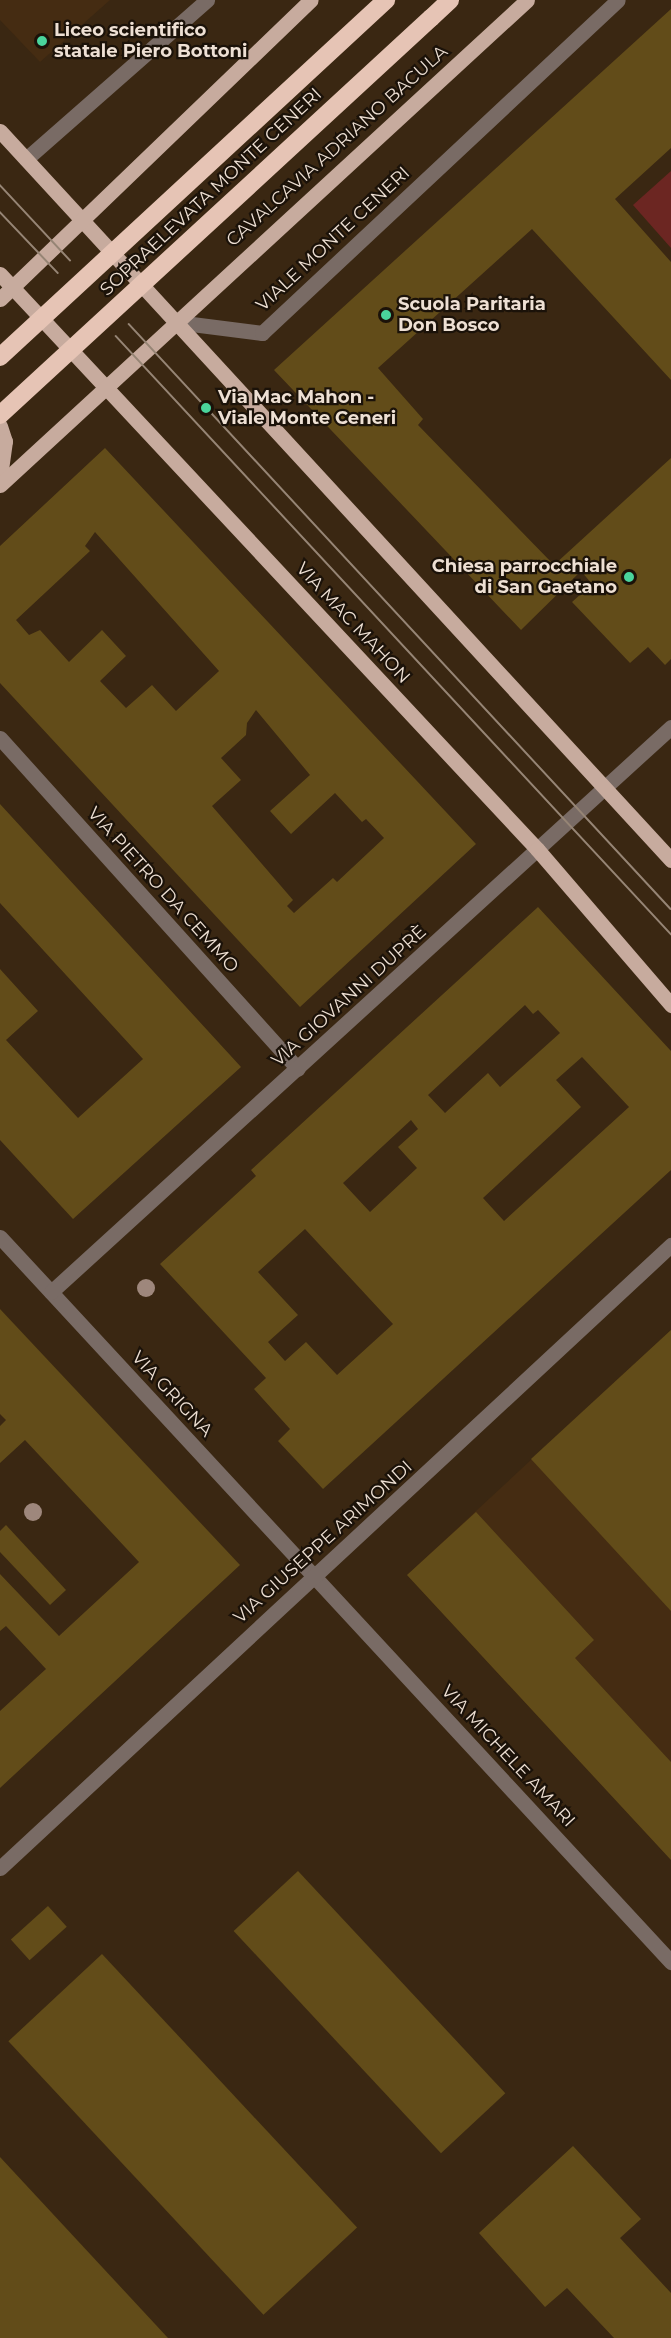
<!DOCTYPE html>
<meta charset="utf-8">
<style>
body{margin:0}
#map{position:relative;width:671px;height:2338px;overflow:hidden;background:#3a2712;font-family:Montserrat,sans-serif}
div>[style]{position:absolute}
.built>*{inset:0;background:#452c12}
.green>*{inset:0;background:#6c2622}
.building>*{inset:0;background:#624c19;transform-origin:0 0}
.minor>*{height:15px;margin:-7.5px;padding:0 7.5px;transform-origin:7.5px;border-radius:7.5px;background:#796b65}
.major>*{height:15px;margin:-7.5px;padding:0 7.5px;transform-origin:7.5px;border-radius:7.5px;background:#c7ab9e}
.highway>*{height:18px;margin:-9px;padding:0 9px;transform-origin:9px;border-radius:9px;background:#e6c4b5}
.tram>*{height:1.5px;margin:-0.75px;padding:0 0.75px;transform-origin:0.75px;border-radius:0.75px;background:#968575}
.highway-bridge>*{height:18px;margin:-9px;padding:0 9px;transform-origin:9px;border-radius:9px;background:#e6c4b5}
.trees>*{width:18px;height:18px;margin:-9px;border-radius:50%;background:#9e877c}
.dots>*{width:16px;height:16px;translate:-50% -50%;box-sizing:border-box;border:3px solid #1b1209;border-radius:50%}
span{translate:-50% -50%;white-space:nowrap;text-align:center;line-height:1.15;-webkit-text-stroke:4.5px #1b1209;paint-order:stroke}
.poi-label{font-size:18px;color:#eee0d4;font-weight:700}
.left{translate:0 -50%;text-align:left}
.right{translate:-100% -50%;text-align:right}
.street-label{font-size:18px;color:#eee0d4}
</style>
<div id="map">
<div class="built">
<i style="clip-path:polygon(0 0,110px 0,40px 62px,0 20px)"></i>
<i style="clip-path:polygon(671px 1330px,671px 1860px,407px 1575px)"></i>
</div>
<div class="green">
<i style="clip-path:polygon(671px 171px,671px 248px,633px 205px)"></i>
</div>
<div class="building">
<i style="clip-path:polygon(671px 9px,671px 148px,615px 199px,671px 262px,671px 380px,532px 229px,378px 368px,423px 419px,418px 425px,554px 565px,671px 458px,671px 659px,665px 665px,648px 647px,630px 663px,572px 602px,592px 584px,581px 571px,521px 630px,274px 370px)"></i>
<i style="clip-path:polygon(evenodd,105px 448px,476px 844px,300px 1007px,0 683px,0 546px,105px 448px,95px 532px,219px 671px,176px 711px,152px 685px,126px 708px,100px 681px,126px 656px,102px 630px,69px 662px,40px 630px,29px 635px,16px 620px,90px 551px,85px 546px,95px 532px,105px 448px,256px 710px,310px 775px,270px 811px,291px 834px,335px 793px,362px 822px,366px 819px,384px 838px,337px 882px,333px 878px,294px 913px,287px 906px,293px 900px,212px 806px,241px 780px,221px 758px,246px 735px,247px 723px,256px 710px)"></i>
<i style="clip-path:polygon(0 804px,241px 1067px,73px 1219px,0 1140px,0 969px,38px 1011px,6px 1040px,78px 1118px,143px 1059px,0 903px)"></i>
<i style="clip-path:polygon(evenodd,538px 907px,671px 1051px,671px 1170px,323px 1489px,278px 1441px,290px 1429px,254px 1389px,266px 1378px,160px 1264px,256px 1176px,251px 1170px,538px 907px,525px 1005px,533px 1014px,538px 1010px,560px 1033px,500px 1087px,488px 1073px,445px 1113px,428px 1095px,525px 1005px,538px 907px,582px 1057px,629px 1107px,504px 1221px,483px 1198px,581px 1107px,556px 1080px,582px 1057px,538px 907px,411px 1120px,418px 1129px,398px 1147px,417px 1168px,370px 1212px,343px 1183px,411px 1120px,538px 907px,305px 1229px,393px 1324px,337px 1375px,306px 1342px,285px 1361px,268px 1342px,298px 1315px,258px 1272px,305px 1229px)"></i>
<i style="clip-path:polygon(0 1309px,240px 1565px,0 1788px,0 1711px,46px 1669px,6px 1626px,0 1631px,0 1574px,59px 1636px,139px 1562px,25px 1440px,0 1463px,0 1426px,6px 1420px,0 1414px)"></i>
<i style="clip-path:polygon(671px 1330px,671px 1611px,531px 1459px)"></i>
<i style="clip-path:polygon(476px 1512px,594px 1640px,575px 1658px,671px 1762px,671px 1860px,407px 1575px)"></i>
<i style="clip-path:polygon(6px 1525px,66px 1590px,50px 1605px,0 1552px,0 1531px)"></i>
<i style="left:298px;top:1871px;width:304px;height:88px;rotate:47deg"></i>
<i style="left:48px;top:1906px;width:28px;height:50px;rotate:48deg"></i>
<i style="left:102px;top:1954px;width:374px;height:128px;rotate:47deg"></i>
<i style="clip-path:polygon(573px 2146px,641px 2219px,620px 2238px,671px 2293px,671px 2338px,614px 2338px,567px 2288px,545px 2307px,479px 2233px)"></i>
<i style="clip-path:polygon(0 2157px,168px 2338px,0 2338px)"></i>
</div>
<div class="minor">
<i style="left:26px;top:159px;width:241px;rotate:-41.3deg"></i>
<i style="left:176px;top:322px;width:87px;rotate:7.3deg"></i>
<i style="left:262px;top:333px;width:487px;rotate:-43.1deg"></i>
<i style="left:0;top:738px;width:445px;rotate:48deg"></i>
<i style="left:0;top:1237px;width:988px;rotate:47.22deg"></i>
<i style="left:51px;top:1292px;width:839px;rotate:-42.34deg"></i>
<i style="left:0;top:1868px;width:916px;rotate:-42.88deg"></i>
</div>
<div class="major">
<i style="left:0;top:131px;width:991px;rotate:47.37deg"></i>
<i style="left:0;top:274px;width:787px;rotate:46.96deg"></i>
<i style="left:537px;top:849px;width:206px;rotate:49.3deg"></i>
<i style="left:0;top:299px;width:431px;rotate:-43.9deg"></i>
<i style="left:0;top:426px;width:16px;rotate:72deg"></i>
<i style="left:5px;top:441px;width:37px;rotate:98deg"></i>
<i style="left:0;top:485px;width:716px;rotate:-42.62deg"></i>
</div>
<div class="highway">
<i style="left:431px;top:18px;width:26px;rotate:-43deg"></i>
</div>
<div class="tram">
<i style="left:0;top:185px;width:103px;rotate:47deg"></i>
<i style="left:0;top:212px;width:84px;rotate:46.4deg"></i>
<i style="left:129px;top:324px;width:797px;rotate:47.19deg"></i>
<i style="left:116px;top:336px;width:816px;rotate:47.14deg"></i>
</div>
<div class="highway-bridge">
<i style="left:0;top:357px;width:526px;rotate:-42.76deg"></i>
<i style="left:0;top:415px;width:586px;rotate:-42.65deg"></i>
</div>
<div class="trees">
<i style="left:146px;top:1288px"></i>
<i style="left:33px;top:1512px"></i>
</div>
<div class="dots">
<i style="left:42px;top:41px;background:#4ad49c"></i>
<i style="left:386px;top:315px;background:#4ad49c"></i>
<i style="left:206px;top:408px;background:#4ad49c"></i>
<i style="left:629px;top:577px;background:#4ad49c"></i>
</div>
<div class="poi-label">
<span class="left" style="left:54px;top:41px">Liceo scientifico<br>statale Piero Bottoni</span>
<span class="left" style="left:398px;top:315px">Scuola Paritaria<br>Don Bosco</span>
<span class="left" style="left:218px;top:408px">Via Mac Mahon -<br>Viale Monte Ceneri</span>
<span class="right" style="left:617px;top:577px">Chiesa parrocchiale<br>di San Gaetano</span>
</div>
<div class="street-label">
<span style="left:337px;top:146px;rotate:-42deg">CAVALCAVIA ADRIANO BACULA</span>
<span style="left:211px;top:192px;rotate:-43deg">SOPRAELEVATA MONTE CENERI</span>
<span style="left:333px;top:239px;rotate:-43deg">VIALE MONTE CENERI</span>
<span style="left:353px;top:623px;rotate:47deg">VIA MAC MAHON</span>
<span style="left:163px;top:890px;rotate:48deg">VIA PIETRO DA CEMMO</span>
<span style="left:349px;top:996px;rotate:-42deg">VIA GIOVANNI DUPRÈ</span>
<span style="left:172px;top:1394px;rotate:47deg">VIA GRIGNA</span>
<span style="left:323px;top:1542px;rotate:-42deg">VIA GIUSEPPE ARIMONDI</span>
<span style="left:508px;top:1756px;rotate:47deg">VIA MICHELE AMARI</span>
</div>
</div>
